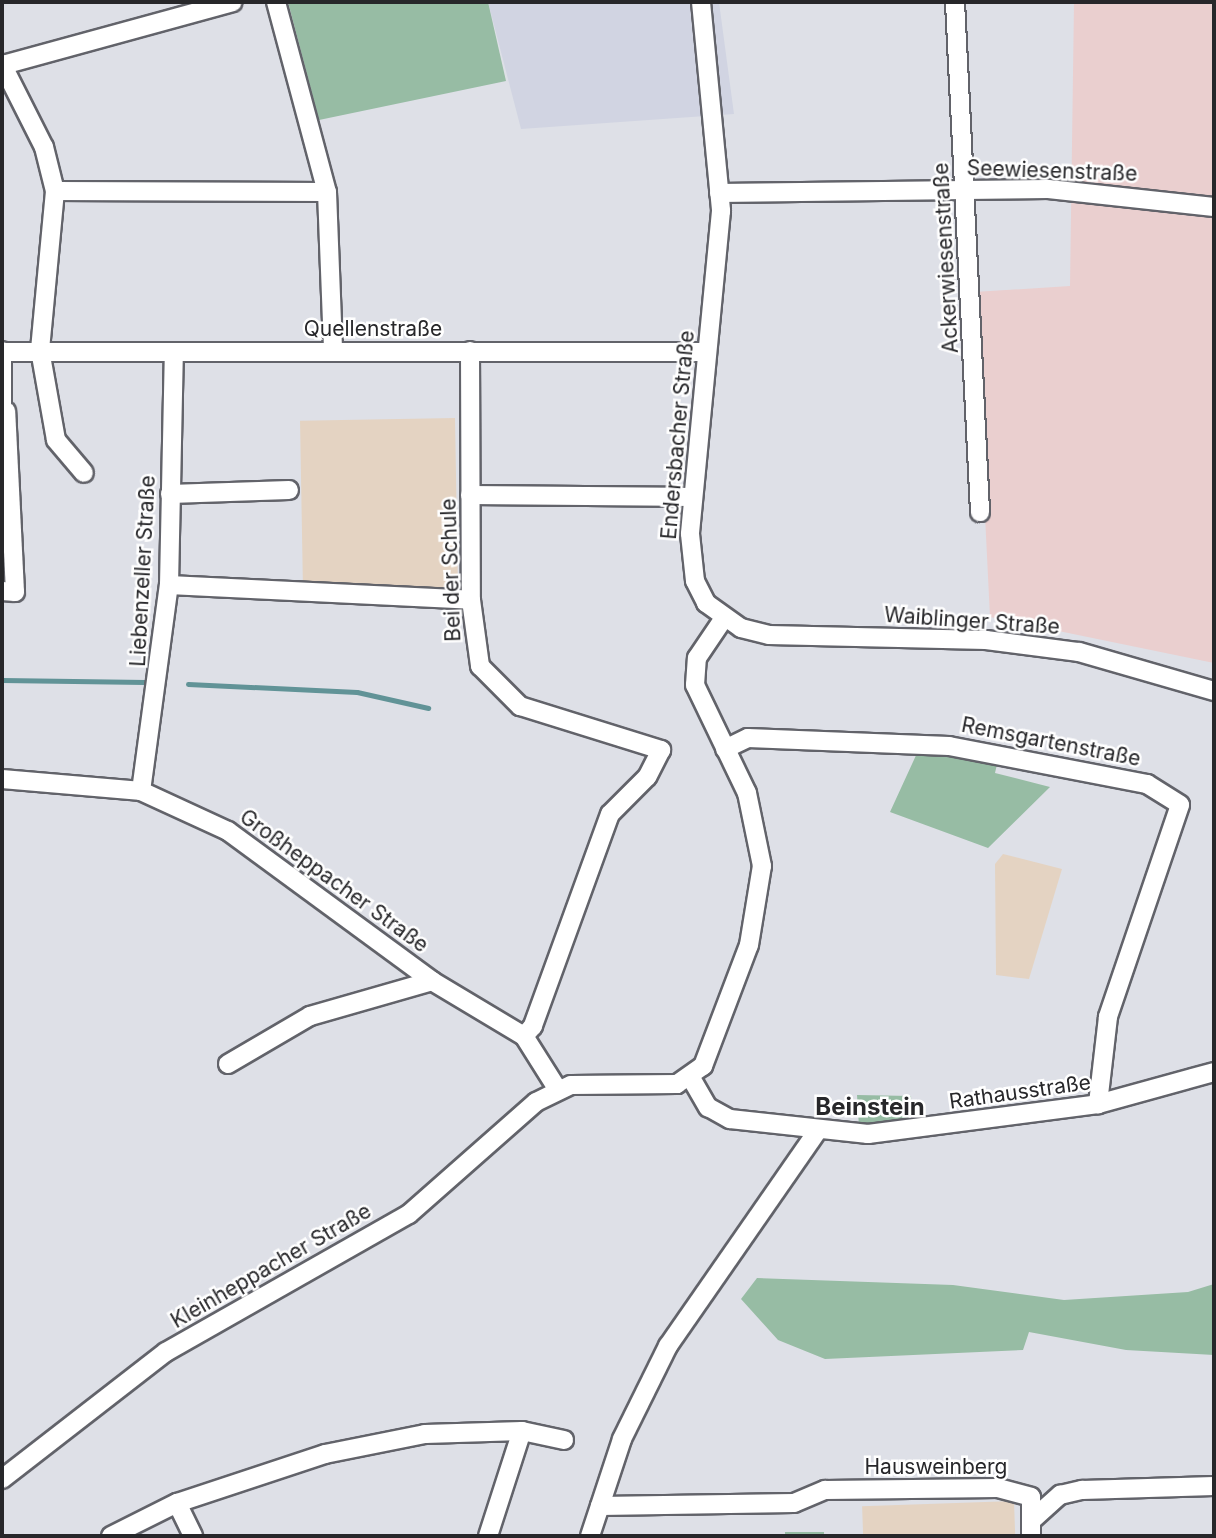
<!DOCTYPE html>
<meta charset="utf-8">
<style>
body{margin:0}
#map{position:relative;width:1216px;height:1538px;overflow:hidden;background:#dee0e7;font-family:Inter,sans-serif}
div>[style]{position:absolute}
.built>*{inset:0;background:#d1d4e2}
.industrial>*{inset:0;background:#eacfcf}
.education>*{inset:0;background:#e4d3c2;transform-origin:0 0}
.green>*{inset:0;background:#97bca4;transform-origin:0 0}
.stream>*{height:5px;margin:-2.5px;padding:0 2.5px;transform-origin:2.5px;border-radius:2.5px;background:#619397}
.roads{filter:drop-shadow(2px 0 #62636a) drop-shadow(-2px 0 #62636a) drop-shadow(0 2px #62636a) drop-shadow(0 -2px #62636a)}
.minor>*{height:18px;margin:-9px;padding:0 9px;transform-origin:9px;border-radius:9px;background:#fff}
span{translate:-50% -50%;white-space:nowrap;text-align:center;line-height:1.15;-webkit-text-stroke:5px #fff;paint-order:stroke}
.street-label{font-size:21px;color:#27272a}
.quarter-label{font-size:24px;color:#27272a;font-weight:700}
.frame{position:absolute;inset:0;border:4px solid #27272a;pointer-events:none}
</style>
<div id="map">
<div class="built">
<i style="clip-path:polygon(488px 2px,719px 2px,734px 114px,521px 129px)"></i>
</div>
<div class="industrial">
<i style="clip-path:polygon(1074px 2px,1214px 2px,1214px 663px,990px 617px,974px 292px,1070px 286px)"></i>
</div>
<div class="education">
<i style="left:455px;top:418px;width:177px;height:155px;rotate:89deg"></i>
<i style="clip-path:polygon(1003px 854px,1062px 869px,1029px 979px,996px 975px,995px 864px)"></i>
<i style="left:1014px;top:1501px;width:35px;height:152px;rotate:88deg"></i>
</div>
<div class="green">
<i style="clip-path:polygon(288px 2px,488px 2px,506px 81px,319px 120px)"></i>
<i style="clip-path:polygon(918px 751px,998px 760px,995px 773px,1050px 787px,988px 848px,890px 812px)"></i>
<i style="clip-path:polygon(857px 1095px,911px 1096px,912px 1120px,859px 1127px)"></i>
<i style="clip-path:polygon(757px 1278px,953px 1285px,1064px 1300px,1188px 1292px,1214px 1284px,1214px 1355px,1126px 1350px,1029px 1332px,1023px 1350px,825px 1359px,778px 1340px,741px 1299px)"></i>
<i style="left:785px;top:1532px;width:39px;height:5px"></i>
</div>
<div class="stream">
<i style="left:2px;top:680px;width:143px;rotate:0.8deg"></i>
<i style="left:188px;top:684px;width:169px;rotate:2.7deg"></i>
<i style="left:357px;top:692px;width:73px;rotate:12.7deg"></i>
</div>
<div class="roads">
<div class="minor">
<i style="left:276px;top:2px;width:197px;rotate:75deg"></i>
<i style="left:327px;top:192px;width:159px;rotate:87.8deg"></i>
<i style="left:701px;top:2px;width:210px;rotate:84.5deg"></i>
<i style="left:721px;top:211px;width:324px;rotate:95.5deg"></i>
<i style="left:690px;top:534px;width:47px;rotate:83.9deg"></i>
<i style="left:695px;top:581px;width:25px;rotate:63deg"></i>
<i style="left:706px;top:603px;width:43px;rotate:35.5deg"></i>
<i style="left:741px;top:628px;width:29px;rotate:14deg"></i>
<i style="left:769px;top:635px;width:217px;rotate:1.3deg"></i>
<i style="left:986px;top:640px;width:94px;rotate:7.4deg"></i>
<i style="left:1079px;top:652px;width:141px;rotate:16.1deg"></i>
<i style="left:955px;top:2px;width:511px;rotate:87.19deg"></i>
<i style="left:2px;top:64px;width:93px;rotate:63.2deg"></i>
<i style="left:44px;top:147px;width:45px;rotate:76deg"></i>
<i style="left:55px;top:191px;width:160px;rotate:95.4deg"></i>
<i style="left:40px;top:350px;width:91px;rotate:79.9deg"></i>
<i style="left:56px;top:440px;width:43px;rotate:49.7deg"></i>
<i style="left:3px;top:65px;width:238px;rotate:-15.3deg"></i>
<i style="left:55px;top:191px;width:272px;rotate:0.2deg"></i>
<i style="left:719px;top:193px;width:329px;rotate:-0.7deg"></i>
<i style="left:1048px;top:189px;width:167px;rotate:6.2deg"></i>
<i style="left:2px;top:351px;width:60px;rotate:90deg"></i>
<i style="left:470px;top:351px;width:249px;rotate:89.8deg"></i>
<i style="left:471px;top:600px;width:67px;rotate:82.2deg"></i>
<i style="left:480px;top:666px;width:57px;rotate:45deg"></i>
<i style="left:520px;top:706px;width:148px;rotate:17.3deg"></i>
<i style="left:661px;top:750px;width:30px;rotate:117deg"></i>
<i style="left:647px;top:777px;width:52px;rotate:135deg"></i>
<i style="left:610px;top:814px;width:226px;rotate:110deg"></i>
<i style="left:533px;top:1026px;width:13px;rotate:132deg"></i>
<i style="left:3px;top:352px;width:704px"></i>
<i style="left:170px;top:494px;width:119px;rotate:-1.9deg"></i>
<i style="left:470px;top:495px;width:222px;rotate:0.5deg"></i>
<i style="left:169px;top:585px;width:302px;rotate:2.8deg"></i>
<i style="left:2px;top:591px;width:13px;rotate:4deg"></i>
<i style="left:15px;top:592px;width:181px;rotate:-92.8deg"></i>
<i style="left:725px;top:749px;width:25px;rotate:-26deg"></i>
<i style="left:748px;top:738px;width:201px;rotate:2.3deg"></i>
<i style="left:949px;top:746px;width:202px;rotate:10.9deg"></i>
<i style="left:1147px;top:784px;width:39px;rotate:32deg"></i>
<i style="left:1180px;top:805px;width:224px;rotate:108.8deg"></i>
<i style="left:1108px;top:1017px;width:88px;rotate:96.6deg"></i>
<i style="left:2px;top:779px;width:140px;rotate:4.9deg"></i>
<i style="left:141px;top:791px;width:96px;rotate:24.7deg"></i>
<i style="left:228px;top:831px;width:253px;rotate:36.3deg"></i>
<i style="left:432px;top:981px;width:107px;rotate:30.9deg"></i>
<i style="left:524px;top:1036px;width:64px;rotate:57.8deg"></i>
<i style="left:141px;top:791px;width:208px;rotate:-82.3deg"></i>
<i style="left:169px;top:585px;width:233px;rotate:-88.8deg"></i>
<i style="left:228px;top:1064px;width:95px;rotate:-30.3deg"></i>
<i style="left:310px;top:1016px;width:127px;rotate:-16deg"></i>
<i style="left:691px;top:1078px;width:34px;rotate:60deg"></i>
<i style="left:708px;top:1107px;width:25px;rotate:29deg"></i>
<i style="left:730px;top:1119px;width:139px;rotate:6.2deg"></i>
<i style="left:868px;top:1134px;width:232px;rotate:-7.4deg"></i>
<i style="left:1098px;top:1104px;width:120px;rotate:-15.4deg"></i>
<i style="left:2px;top:1479px;width:207px;rotate:-37.8deg"></i>
<i style="left:166px;top:1352px;width:279px;rotate:-29.6deg"></i>
<i style="left:409px;top:1214px;width:169px;rotate:-41.4deg"></i>
<i style="left:536px;top:1102px;width:39px;rotate:-26deg"></i>
<i style="left:571px;top:1085px;width:106px;rotate:-0.5deg"></i>
<i style="left:677px;top:1084px;width:32px;rotate:-35deg"></i>
<i style="left:703px;top:1066px;width:129px;rotate:-69.2deg"></i>
<i style="left:749px;top:945px;width:80px;rotate:-80.7deg"></i>
<i style="left:762px;top:866px;width:75px;rotate:-101.6deg"></i>
<i style="left:747px;top:793px;width:120px;rotate:-115.7deg"></i>
<i style="left:695px;top:685px;width:27px;rotate:-86deg"></i>
<i style="left:697px;top:658px;width:48px;rotate:-56deg"></i>
<i style="left:177px;top:1503px;width:37px;rotate:64deg"></i>
<i style="left:600px;top:1506px;width:194px;rotate:-0.9deg"></i>
<i style="left:794px;top:1503px;width:34px;rotate:-23deg"></i>
<i style="left:825px;top:1490px;width:173px;rotate:-0.7deg"></i>
<i style="left:998px;top:1488px;width:34px;rotate:15deg"></i>
<i style="left:1031px;top:1497px;width:39px;rotate:90deg"></i>
<i style="left:1032px;top:1520px;width:38px;rotate:-42deg"></i>
<i style="left:1060px;top:1495px;width:23px;rotate:-13deg"></i>
<i style="left:1082px;top:1490px;width:132px;rotate:-1.7deg"></i>
<i style="left:111px;top:1536px;width:74px;rotate:-26.6deg"></i>
<i style="left:177px;top:1503px;width:156px;rotate:-18.3deg"></i>
<i style="left:325px;top:1454px;width:102px;rotate:-11.3deg"></i>
<i style="left:425px;top:1434px;width:97px;rotate:-1.8deg"></i>
<i style="left:522px;top:1431px;width:43px;rotate:12.1deg"></i>
<i style="left:488px;top:1536px;width:110px;rotate:-72.1deg"></i>
<i style="left:590px;top:1536px;width:102px;rotate:-71.7deg"></i>
<i style="left:622px;top:1439px;width:104px;rotate:-63.7deg"></i>
<i style="left:668px;top:1346px;width:259px;rotate:-55.2deg"></i>
</div>
</div>
<div class="street-label">
<span style="left:1052px;top:171px;rotate:2deg">Seewiesenstraße</span>
<span style="left:946px;top:258px;rotate:-93deg">Ackerwiesenstraße</span>
<span style="left:373px;top:329px">Quellenstraße</span>
<span style="left:678px;top:435px;rotate:-85deg">Endersbacher Straße</span>
<span style="left:451px;top:570px;rotate:-92deg">Bei der Schule</span>
<span style="left:143px;top:571px;rotate:-87deg">Liebenzeller Straße</span>
<span style="left:972px;top:621px;rotate:4deg">Waiblinger Straße</span>
<span style="left:1051px;top:742px;rotate:11deg">Remsgartenstraße</span>
<span style="left:334px;top:881px;rotate:36deg">Großheppacher Straße</span>
<span style="left:1020px;top:1092px;rotate:-8deg">Rathausstraße</span>
<span style="left:271px;top:1266px;rotate:-30deg">Kleinheppacher Straße</span>
<span style="left:936px;top:1467px">Hausweinberg</span>
</div>
<div class="quarter-label">
<span style="left:870px;top:1107px">Beinstein</span>
</div>
<div class="frame"></div>
</div>
